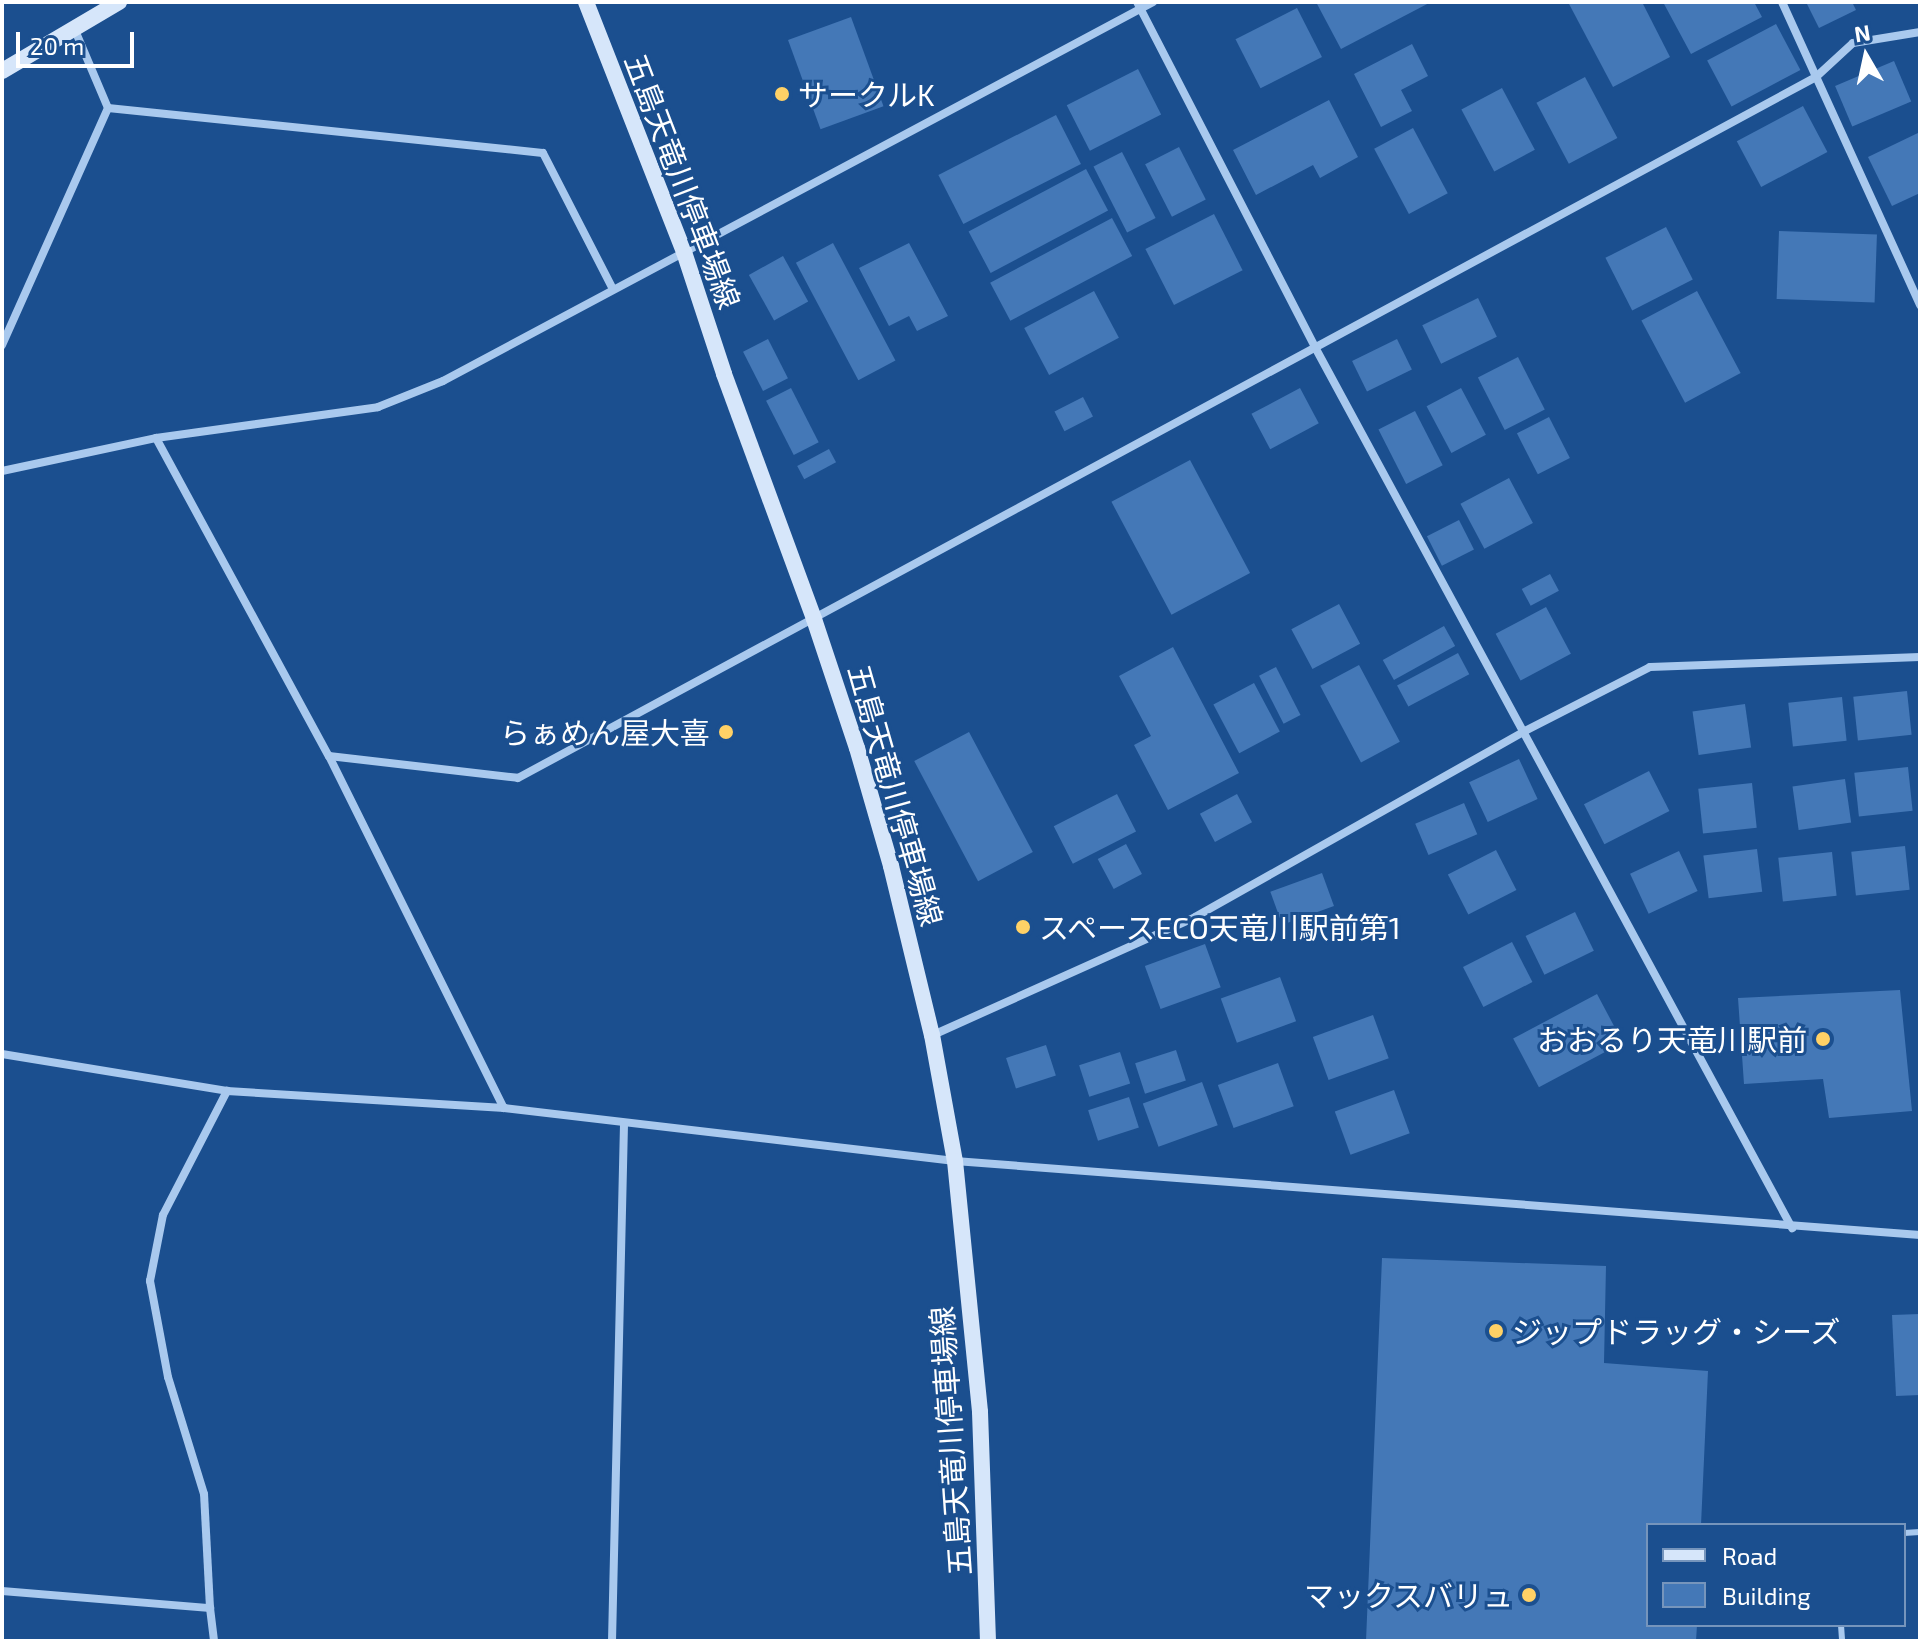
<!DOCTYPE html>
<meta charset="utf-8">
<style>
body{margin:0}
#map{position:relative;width:1922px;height:1643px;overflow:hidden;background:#1b4f8f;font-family:"Exo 2","Noto Sans JP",sans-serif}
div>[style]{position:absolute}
.building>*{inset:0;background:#4478b7;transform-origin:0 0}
.lane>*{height:6px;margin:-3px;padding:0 3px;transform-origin:3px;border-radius:3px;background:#a9c9ee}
.street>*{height:8px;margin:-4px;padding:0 4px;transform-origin:4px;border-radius:4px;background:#a9c9ee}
.secondary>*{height:16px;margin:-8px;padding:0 8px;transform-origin:8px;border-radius:8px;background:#d6e6fa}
.dots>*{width:22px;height:22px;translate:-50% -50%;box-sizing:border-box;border:4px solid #1b4f8f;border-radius:50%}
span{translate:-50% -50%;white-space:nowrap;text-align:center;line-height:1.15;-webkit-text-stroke:6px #1b4f8f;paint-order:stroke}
.poi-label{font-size:30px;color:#fff}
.left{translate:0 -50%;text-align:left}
.right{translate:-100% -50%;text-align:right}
.street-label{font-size:30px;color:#fff}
.frame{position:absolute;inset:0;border:4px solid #fff;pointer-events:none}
.legend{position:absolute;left:1646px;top:1523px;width:260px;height:104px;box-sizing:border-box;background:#1b4f8f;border:2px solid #7695bc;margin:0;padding:10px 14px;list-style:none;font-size:24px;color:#fff}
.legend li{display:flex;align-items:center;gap:16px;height:40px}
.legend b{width:40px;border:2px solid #7695bc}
.north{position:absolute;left:1826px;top:16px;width:80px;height:80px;-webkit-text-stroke:6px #1b4f8f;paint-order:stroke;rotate:351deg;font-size:22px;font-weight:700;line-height:32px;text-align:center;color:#fff}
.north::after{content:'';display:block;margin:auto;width:28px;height:36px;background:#fff;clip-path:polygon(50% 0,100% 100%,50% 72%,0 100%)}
.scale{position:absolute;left:16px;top:32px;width:118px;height:36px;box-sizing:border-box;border:4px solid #fff;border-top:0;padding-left:10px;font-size:24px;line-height:28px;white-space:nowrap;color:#fff;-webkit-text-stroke:6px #1b4f8f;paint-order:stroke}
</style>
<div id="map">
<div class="building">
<i style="clip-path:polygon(1316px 2px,1431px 2px,1341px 49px)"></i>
<i style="clip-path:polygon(1568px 2px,1642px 2px,1670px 57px,1613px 87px)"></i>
<i style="clip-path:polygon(1663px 2px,1754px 2px,1762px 17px,1691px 54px)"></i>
<i style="clip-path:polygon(1806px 2px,1852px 2px,1856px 10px,1819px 28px)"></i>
<i style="left:1297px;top:8px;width:55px;height:69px;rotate:63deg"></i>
<i style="left:851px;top:17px;width:95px;height:67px;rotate:70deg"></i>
<i style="left:1776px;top:24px;width:52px;height:78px;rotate:62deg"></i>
<i style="clip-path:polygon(1412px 44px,1428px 76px,1401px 90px,1412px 111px,1381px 127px,1354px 74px)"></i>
<i style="left:1894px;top:61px;width:44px;height:64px;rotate:67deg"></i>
<i style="left:1138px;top:69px;width:51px;height:80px;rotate:63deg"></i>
<i style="left:1585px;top:77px;width:69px;height:55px;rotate:62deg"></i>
<i style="left:1502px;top:88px;width:70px;height:46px;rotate:62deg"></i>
<i style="clip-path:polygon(1329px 100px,1358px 157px,1320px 178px,1313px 165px,1256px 195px,1233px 150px)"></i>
<i style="left:1803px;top:106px;width:52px;height:75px;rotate:62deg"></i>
<i style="left:1056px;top:115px;width:55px;height:132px;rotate:63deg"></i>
<i style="left:1413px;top:128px;width:74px;height:44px;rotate:62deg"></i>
<i style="clip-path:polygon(1920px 132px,1920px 193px,1892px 206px,1868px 157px)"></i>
<i style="left:1179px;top:147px;width:59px;height:38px;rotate:63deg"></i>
<i style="left:1122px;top:152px;width:74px;height:32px;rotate:63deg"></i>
<i style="left:1086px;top:169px;width:47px;height:133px;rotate:62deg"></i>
<i style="left:1214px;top:214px;width:63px;height:77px;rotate:63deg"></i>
<i style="left:1112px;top:218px;width:43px;height:138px;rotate:62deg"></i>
<i style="left:1666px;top:227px;width:59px;height:68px;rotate:63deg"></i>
<i style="left:1779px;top:231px;width:98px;height:68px;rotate:2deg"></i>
<i style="left:833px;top:243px;width:133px;height:42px;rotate:62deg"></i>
<i style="clip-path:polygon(909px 243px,948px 316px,917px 331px,909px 316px,889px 326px,859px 268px)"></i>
<i style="left:783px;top:256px;width:52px;height:39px;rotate:61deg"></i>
<i style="left:1094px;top:291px;width:53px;height:79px;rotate:62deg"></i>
<i style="left:1697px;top:291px;width:93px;height:63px;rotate:62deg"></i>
<i style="left:1478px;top:298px;width:43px;height:62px;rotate:64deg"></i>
<i style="left:768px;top:339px;width:44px;height:28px;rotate:63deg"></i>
<i style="left:1397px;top:339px;width:34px;height:50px;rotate:64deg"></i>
<i style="left:1518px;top:357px;width:59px;height:45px;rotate:63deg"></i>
<i style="left:791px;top:388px;width:61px;height:28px;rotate:63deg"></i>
<i style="left:1300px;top:388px;width:40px;height:55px;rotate:62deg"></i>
<i style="left:1461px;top:388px;width:53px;height:39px;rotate:62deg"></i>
<i style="left:1083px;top:397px;width:22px;height:32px;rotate:63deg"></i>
<i style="left:1415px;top:411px;width:61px;height:41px;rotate:63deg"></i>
<i style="left:1549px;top:417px;width:46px;height:36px;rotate:63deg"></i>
<i style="left:829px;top:449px;width:15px;height:36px;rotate:62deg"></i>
<i style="left:1190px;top:460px;width:128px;height:89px;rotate:62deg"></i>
<i style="left:1509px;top:478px;width:51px;height:55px;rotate:62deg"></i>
<i style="left:1459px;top:520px;width:33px;height:36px;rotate:63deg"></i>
<i style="left:1550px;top:574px;width:19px;height:32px;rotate:62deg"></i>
<i style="left:1339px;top:604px;width:45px;height:54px;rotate:62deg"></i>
<i style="left:1546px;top:607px;width:53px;height:57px;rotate:62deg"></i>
<i style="left:1444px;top:626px;width:23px;height:70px;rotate:61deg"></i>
<i style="clip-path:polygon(1173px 647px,1239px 773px,1168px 810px,1134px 745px,1151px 736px,1119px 676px)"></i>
<i style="left:1458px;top:653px;width:24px;height:69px;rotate:62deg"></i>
<i style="left:1359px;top:665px;width:87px;height:44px;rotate:62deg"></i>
<i style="left:1276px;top:667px;width:54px;height:19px;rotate:63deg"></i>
<i style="left:1254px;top:683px;width:55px;height:46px;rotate:62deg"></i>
<i style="left:1907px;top:691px;width:44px;height:54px;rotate:84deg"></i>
<i style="left:1842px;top:697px;width:44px;height:54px;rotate:84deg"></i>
<i style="left:1745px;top:704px;width:44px;height:53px;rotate:82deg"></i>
<i style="left:969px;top:732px;width:136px;height:62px;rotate:62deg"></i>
<i style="left:1519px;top:759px;width:44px;height:55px;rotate:65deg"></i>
<i style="left:1908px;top:767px;width:44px;height:54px;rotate:84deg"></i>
<i style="left:1649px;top:771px;width:45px;height:73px;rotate:63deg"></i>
<i style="left:1845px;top:779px;width:44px;height:53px;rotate:82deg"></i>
<i style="left:1752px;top:783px;width:45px;height:54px;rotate:84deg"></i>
<i style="left:1117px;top:794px;width:42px;height:71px;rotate:63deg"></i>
<i style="left:1237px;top:794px;width:32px;height:42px;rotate:62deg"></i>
<i style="left:1464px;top:803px;width:34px;height:53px;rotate:67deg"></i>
<i style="left:1126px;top:844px;width:34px;height:32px;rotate:62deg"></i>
<i style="left:1905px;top:846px;width:44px;height:54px;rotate:84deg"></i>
<i style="left:1757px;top:849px;width:43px;height:54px;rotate:83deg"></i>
<i style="left:1496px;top:850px;width:45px;height:54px;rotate:63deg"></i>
<i style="left:1679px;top:851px;width:44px;height:54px;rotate:65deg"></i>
<i style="left:1832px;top:852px;width:44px;height:54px;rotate:84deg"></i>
<i style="left:1322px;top:873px;width:35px;height:55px;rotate:70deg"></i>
<i style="left:1575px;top:912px;width:43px;height:55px;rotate:64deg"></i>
<i style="left:1512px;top:942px;width:45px;height:55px;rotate:63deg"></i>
<i style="left:1205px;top:944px;width:46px;height:64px;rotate:70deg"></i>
<i style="left:1280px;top:977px;width:47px;height:63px;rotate:70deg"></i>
<i style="clip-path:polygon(1900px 990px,1912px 1111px,1829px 1118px,1823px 1079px,1744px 1084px,1738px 998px)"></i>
<i style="left:1597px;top:994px;width:55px;height:95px;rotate:62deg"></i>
<i style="left:1373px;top:1015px;width:46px;height:64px;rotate:70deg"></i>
<i style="left:1046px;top:1045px;width:32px;height:42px;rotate:72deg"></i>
<i style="left:1176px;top:1050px;width:32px;height:43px;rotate:72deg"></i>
<i style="left:1120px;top:1052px;width:33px;height:43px;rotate:72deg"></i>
<i style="left:1278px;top:1063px;width:46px;height:64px;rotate:70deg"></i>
<i style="left:1202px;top:1082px;width:46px;height:63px;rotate:70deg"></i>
<i style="left:1394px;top:1090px;width:46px;height:63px;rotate:70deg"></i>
<i style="left:1129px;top:1097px;width:32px;height:43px;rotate:72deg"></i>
<i style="clip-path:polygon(1382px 1258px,1606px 1266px,1604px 1363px,1708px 1371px,1701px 1525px,1648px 1525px,1648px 1625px,1697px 1625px,1696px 1641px,1366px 1641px)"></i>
<i style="clip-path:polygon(1920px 1314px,1920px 1395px,1896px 1396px,1892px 1315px)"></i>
</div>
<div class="lane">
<i style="left:1904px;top:1533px;width:16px;rotate:-4deg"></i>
<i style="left:1841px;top:1625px;width:16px;rotate:86deg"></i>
</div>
<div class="street">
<i style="left:1137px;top:2px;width:390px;rotate:62.7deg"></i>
<i style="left:1316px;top:349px;width:1000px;rotate:61.56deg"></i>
<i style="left:1782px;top:2px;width:333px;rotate:65.5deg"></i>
<i style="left:108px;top:108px;width:437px;rotate:5.9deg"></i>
<i style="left:543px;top:153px;width:153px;rotate:62.8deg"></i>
<i style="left:2px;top:345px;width:260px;rotate:-65.9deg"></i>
<i style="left:108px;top:108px;width:87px;rotate:-113deg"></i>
<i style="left:156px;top:438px;width:362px;rotate:61.5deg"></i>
<i style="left:329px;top:756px;width:190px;rotate:6.6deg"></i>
<i style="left:518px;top:778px;width:1475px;rotate:-28.37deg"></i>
<i style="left:1816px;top:77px;width:50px;rotate:-42.6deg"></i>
<i style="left:1853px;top:43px;width:68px;rotate:-9.3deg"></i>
<i style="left:2px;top:471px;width:157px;rotate:-12.1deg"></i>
<i style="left:156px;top:438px;width:224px;rotate:-7.9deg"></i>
<i style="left:378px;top:407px;width:70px;rotate:-21.8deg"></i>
<i style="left:443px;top:381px;width:805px;rotate:-28.09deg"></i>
<i style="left:329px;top:756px;width:393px;rotate:63.6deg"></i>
<i style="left:933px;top:1035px;width:287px;rotate:-24.2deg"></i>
<i style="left:1195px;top:917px;width:379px;rotate:-29.4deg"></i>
<i style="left:1525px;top:731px;width:140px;rotate:-27.1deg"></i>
<i style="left:1650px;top:667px;width:270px;rotate:-2.1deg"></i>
<i style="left:2px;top:1054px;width:228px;rotate:9.3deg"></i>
<i style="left:227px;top:1091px;width:278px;rotate:3.5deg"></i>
<i style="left:504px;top:1108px;width:454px;rotate:6.7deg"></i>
<i style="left:955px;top:1161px;width:968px;rotate:4.39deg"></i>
<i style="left:2px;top:1591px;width:209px;rotate:4.7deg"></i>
<i style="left:210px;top:1608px;width:33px;rotate:83deg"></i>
<i style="left:210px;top:1608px;width:114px;rotate:-93deg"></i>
<i style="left:204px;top:1494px;width:122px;rotate:-107.1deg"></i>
<i style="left:168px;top:1377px;width:98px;rotate:-100.6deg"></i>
<i style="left:150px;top:1281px;width:67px;rotate:-78.9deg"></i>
<i style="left:163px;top:1215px;width:140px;rotate:-62.7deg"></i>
<i style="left:612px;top:1641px;width:518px;rotate:-88.67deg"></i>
</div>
<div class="secondary">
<i style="left:586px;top:2px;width:269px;rotate:68.6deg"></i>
<i style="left:684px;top:252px;width:128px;rotate:71.8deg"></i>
<i style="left:724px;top:374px;width:261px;rotate:69.8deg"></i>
<i style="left:814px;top:619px;width:136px;rotate:71.6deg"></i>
<i style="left:857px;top:748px;width:123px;rotate:73.9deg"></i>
<i style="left:891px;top:866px;width:174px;rotate:76.4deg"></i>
<i style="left:932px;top:1035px;width:128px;rotate:79.7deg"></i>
<i style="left:955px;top:1161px;width:252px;rotate:84.3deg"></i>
<i style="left:980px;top:1412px;width:229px;rotate:88deg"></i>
<i style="left:2px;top:71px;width:136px;rotate:-30.5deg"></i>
</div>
<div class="dots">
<i style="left:782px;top:94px;background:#ffd166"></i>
<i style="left:726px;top:732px;background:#ffd166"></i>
<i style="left:1023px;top:927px;background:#ffd166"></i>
<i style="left:1823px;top:1039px;background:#ffd166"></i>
<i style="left:1496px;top:1331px;background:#ffd166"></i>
<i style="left:1529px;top:1595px;background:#ffd166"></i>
</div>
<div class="poi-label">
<span class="left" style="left:798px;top:94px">サークルK</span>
<span class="right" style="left:710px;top:732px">らぁめん屋大喜</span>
<span class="left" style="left:1039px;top:927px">スペースECO天竜川駅前第1</span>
<span class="right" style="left:1807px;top:1039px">おおるり天竜川駅前</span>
<span class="left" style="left:1512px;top:1331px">ジップドラッグ・シーズ</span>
<span class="right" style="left:1513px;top:1595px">マックスバリュ</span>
</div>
<div class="street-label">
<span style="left:683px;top:181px;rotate:69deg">五島天竜川停車場線</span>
<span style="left:896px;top:795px;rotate:74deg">五島天竜川停車場線</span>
<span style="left:950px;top:1441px;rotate:-94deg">五島天竜川停車場線</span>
</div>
<div class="frame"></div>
<ul class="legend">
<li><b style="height:10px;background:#d6e6fa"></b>Road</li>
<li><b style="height:22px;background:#4478b7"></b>Building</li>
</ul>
<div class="north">N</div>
<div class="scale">20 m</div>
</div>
